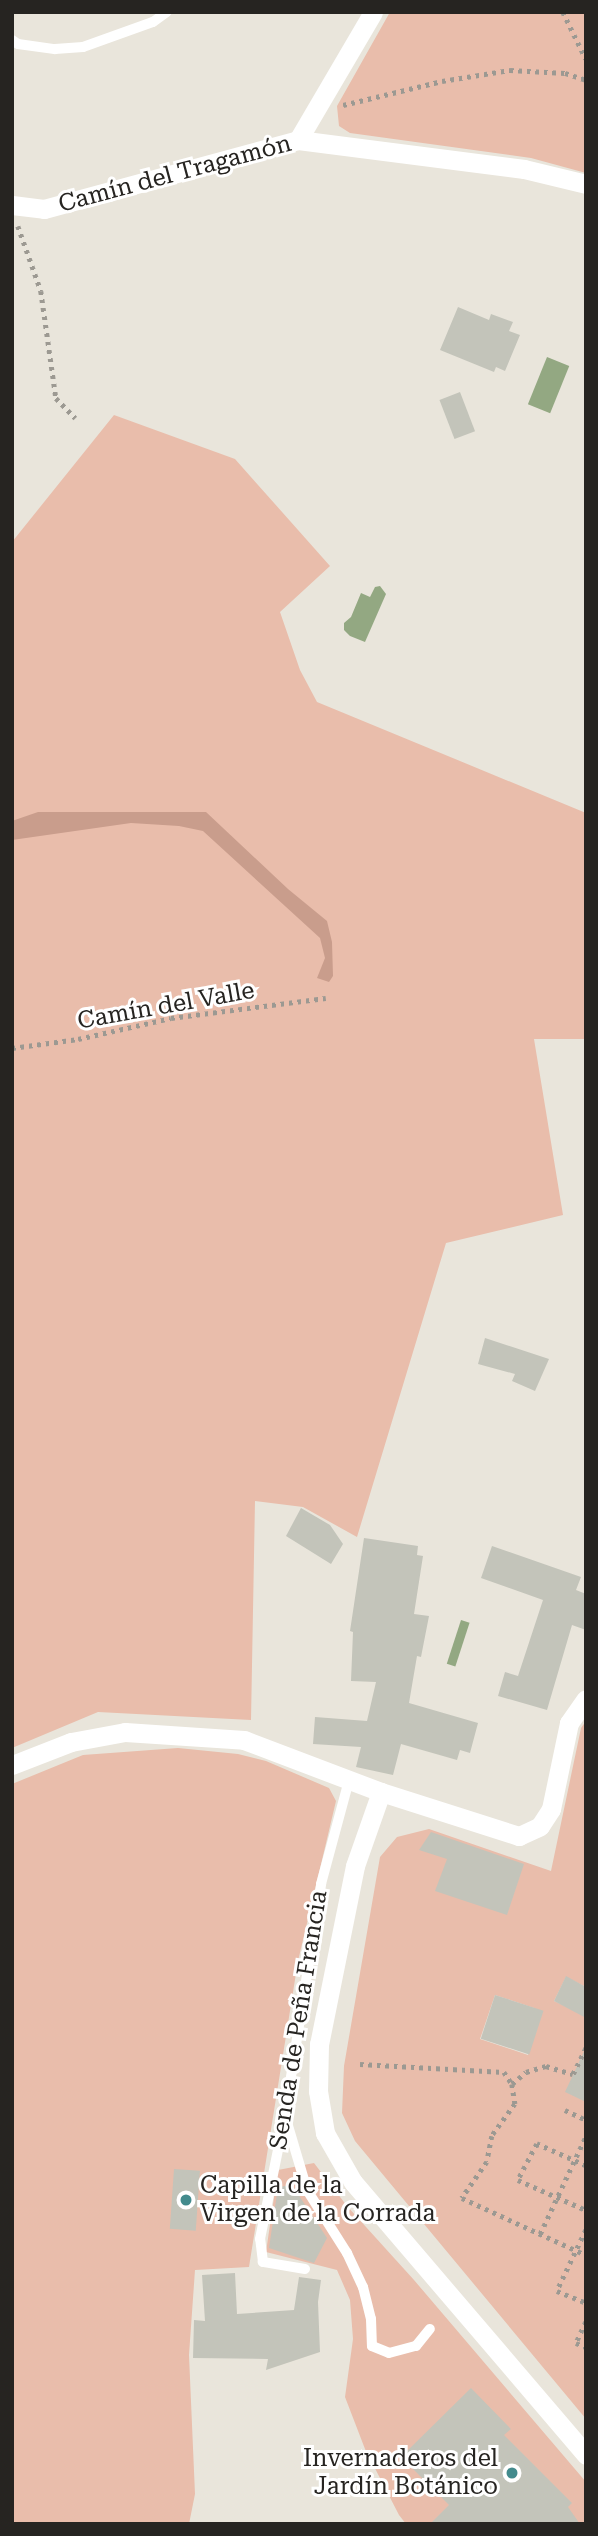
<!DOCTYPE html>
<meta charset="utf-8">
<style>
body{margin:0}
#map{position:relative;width:598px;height:2536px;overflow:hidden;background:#e9e5db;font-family:"Roboto Serif",serif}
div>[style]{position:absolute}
.green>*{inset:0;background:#e9bdab}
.forest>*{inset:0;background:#c99d8c}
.water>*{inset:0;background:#93a882;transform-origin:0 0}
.building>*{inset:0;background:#c3c4ba;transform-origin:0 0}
.path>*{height:4.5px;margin-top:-2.25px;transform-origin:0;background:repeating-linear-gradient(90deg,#9c9992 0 3.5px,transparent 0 8.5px)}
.service>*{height:10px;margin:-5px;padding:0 5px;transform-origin:5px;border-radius:5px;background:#fff}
.minor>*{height:19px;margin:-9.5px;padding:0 9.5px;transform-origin:9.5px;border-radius:9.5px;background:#fff}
.dots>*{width:19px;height:19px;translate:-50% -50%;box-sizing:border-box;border:4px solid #fff;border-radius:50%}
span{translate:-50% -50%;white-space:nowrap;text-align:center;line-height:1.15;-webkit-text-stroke:6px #fff;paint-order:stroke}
.street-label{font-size:24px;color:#262421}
.poi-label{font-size:24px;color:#262421}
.left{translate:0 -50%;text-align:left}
.right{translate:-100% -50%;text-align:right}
.frame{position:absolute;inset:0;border:14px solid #262421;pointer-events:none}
</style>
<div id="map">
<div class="green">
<i style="clip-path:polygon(390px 12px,586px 12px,586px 173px,531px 158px,350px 133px,339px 126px,337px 106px)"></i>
<i style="clip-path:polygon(114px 415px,235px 459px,330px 566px,280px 612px,300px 670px,317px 702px,586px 813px,586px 1039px,534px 1039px,563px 1215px,446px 1243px,357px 1537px,303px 1507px,255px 1501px,251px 1720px,98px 1712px,12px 1748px,12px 542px)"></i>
<i style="clip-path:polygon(evenodd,586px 1721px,586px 1987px,566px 1977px,554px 2001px,586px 2016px,586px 2419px,355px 2141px,342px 2113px,344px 2066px,380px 1857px,397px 1837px,429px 1829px,551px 1871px,581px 1728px,586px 1721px,495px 1995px,534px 2008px,530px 2023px,538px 2026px,528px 2055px,480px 2039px,495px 1995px)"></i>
<i style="clip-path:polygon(178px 1748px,238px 1754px,266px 1761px,329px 1788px,336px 1801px,298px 1961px,249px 2267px,195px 2270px,189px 2355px,195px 2494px,189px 2524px,12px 2524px,12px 1784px,83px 1755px)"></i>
<i style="clip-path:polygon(314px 2163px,347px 2206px,414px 2280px,586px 2482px,586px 2524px,406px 2524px,399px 2515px,365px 2449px,345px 2397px,353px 2339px,350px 2300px,337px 2270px,266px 2252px,278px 2170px)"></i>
</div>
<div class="forest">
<i style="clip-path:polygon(38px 812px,206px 812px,288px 889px,327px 921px,332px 942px,333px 976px,329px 982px,317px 978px,325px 958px,320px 938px,203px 831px,179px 826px,131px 823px,12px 840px,12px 821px)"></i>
</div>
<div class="water">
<i style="left:547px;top:357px;width:24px;height:51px;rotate:22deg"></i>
<i style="clip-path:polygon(380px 586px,386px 594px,365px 642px,350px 636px,344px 630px,344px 623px,351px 617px,361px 593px,370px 597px,375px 587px)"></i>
<i style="left:461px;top:1620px;width:9px;height:46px;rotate:18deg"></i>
</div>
<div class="building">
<i style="clip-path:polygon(458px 307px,489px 320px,491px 314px,513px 322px,509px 331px,520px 335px,505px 371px,496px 367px,494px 372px,440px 350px)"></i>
<i style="left:460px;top:392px;width:42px;height:22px;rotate:69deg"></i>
<i style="clip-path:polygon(485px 1338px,549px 1359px,535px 1391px,512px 1381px,515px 1374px,478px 1364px)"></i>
<i style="clip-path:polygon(301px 1508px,330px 1525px,343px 1544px,331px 1564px,286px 1536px)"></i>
<i style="clip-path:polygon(364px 1538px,418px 1546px,417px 1555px,423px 1556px,414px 1614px,429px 1616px,421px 1657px,417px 1656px,409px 1703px,478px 1723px,470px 1753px,460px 1750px,457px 1760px,401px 1744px,393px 1775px,356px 1767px,361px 1747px,313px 1744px,315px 1717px,367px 1721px,376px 1682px,351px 1681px,353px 1632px,350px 1631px)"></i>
<i style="clip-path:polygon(492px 1546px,581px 1577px,576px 1590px,586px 1594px,586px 1630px,572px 1625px,547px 1710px,498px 1696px,505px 1672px,518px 1676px,543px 1600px,481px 1578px)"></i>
<i style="clip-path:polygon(431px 1832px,524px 1864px,507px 1915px,435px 1891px,447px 1859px,419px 1850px)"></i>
<i style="clip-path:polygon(566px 1976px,586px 1987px,586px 2018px,554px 2001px)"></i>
<i style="left:495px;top:1995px;width:51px;height:46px;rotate:18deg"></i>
<i style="clip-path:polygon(586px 2047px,586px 2102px,565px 2092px)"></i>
<i style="left:174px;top:2169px;width:26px;height:60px;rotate:4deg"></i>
<i style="clip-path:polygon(292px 2185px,327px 2238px,314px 2263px,269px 2248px,278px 2187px)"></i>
<i style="clip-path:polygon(235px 2273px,237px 2314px,294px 2310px,299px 2277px,321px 2280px,318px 2302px,320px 2352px,266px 2370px,268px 2359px,193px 2358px,194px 2320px,205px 2321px,202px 2275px)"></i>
<i style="clip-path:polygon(471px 2388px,511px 2429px,504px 2435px,572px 2503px,568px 2507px,580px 2524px,430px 2524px,449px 2505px,401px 2457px)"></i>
</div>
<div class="path">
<i style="left:563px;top:12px;width:52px;rotate:63.9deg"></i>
<i style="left:343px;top:105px;width:102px;rotate:-13.6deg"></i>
<i style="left:442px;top:81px;width:69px;rotate:-9.2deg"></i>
<i style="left:510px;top:70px;width:55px;rotate:3.1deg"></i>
<i style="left:565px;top:73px;width:22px;rotate:18deg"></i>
<i style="left:18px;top:226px;width:69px;rotate:70.5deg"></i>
<i style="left:41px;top:291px;width:108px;rotate:82deg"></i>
<i style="left:56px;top:398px;width:28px;rotate:46deg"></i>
<i style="left:12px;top:1048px;width:67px;rotate:-7.8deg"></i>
<i style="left:78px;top:1039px;width:95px;rotate:-12.7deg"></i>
<i style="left:171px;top:1018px;width:156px;rotate:-7.4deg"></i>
<i style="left:360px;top:2064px;width:144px;rotate:3.2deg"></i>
<i style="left:504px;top:2072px;width:14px;rotate:56deg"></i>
<i style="left:512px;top:2084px;width:18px;rotate:-41deg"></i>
<i style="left:526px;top:2072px;width:21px;rotate:-17deg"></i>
<i style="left:546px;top:2066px;width:28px;rotate:17deg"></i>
<i style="left:573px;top:2074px;width:30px;rotate:-64deg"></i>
<i style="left:512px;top:2084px;width:20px;rotate:81deg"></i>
<i style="left:515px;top:2104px;width:39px;rotate:126deg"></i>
<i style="left:492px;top:2136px;width:26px;rotate:101deg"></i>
<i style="left:487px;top:2162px;width:44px;rotate:124.8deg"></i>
<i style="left:462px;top:2198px;width:136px;rotate:24.7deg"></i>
<i style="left:565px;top:2110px;width:23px;rotate:25deg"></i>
<i style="left:586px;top:2166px;width:54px;rotate:-155.8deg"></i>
<i style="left:537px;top:2144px;width:41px;rotate:117.8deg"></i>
<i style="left:518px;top:2180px;width:74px;rotate:23.8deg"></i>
<i style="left:586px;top:2230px;width:68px;rotate:115.4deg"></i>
<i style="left:557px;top:2291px;width:31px;rotate:22deg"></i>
<i style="left:540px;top:2234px;width:108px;rotate:-64.9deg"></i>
<i style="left:586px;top:2322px;width:23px;rotate:115deg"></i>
<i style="left:576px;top:2343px;width:11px;rotate:22deg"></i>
</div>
<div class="service">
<i style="left:12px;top:40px;width:7px;rotate:34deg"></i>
<i style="left:18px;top:44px;width:37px;rotate:8deg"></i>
<i style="left:55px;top:49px;width:28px;rotate:-4deg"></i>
<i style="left:83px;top:47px;width:74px;rotate:-19.7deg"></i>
<i style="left:153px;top:22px;width:17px;rotate:-36deg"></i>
<i style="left:286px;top:2119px;width:74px;rotate:73.5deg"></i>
<i style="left:307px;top:2190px;width:75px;rotate:57.6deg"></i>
<i style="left:347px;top:2253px;width:38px;rotate:65deg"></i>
<i style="left:363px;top:2287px;width:33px;rotate:76deg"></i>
<i style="left:371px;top:2319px;width:27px;rotate:88deg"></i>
<i style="left:372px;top:2346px;width:18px;rotate:22deg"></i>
<i style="left:389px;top:2353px;width:28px;rotate:-15deg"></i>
<i style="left:416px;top:2346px;width:22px;rotate:-51deg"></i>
<i style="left:305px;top:2269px;width:43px;rotate:-170.5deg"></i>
<i style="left:263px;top:2262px;width:23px;rotate:-97deg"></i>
<i style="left:260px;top:2239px;width:126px;rotate:-78.6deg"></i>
<i style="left:285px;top:2115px;width:234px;rotate:-81.1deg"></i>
<i style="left:321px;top:1884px;width:108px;rotate:-74.9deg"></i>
</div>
<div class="minor">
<i style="left:298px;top:140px;width:148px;rotate:-59.6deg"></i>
<i style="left:12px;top:205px;width:32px;rotate:7deg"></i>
<i style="left:44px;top:209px;width:263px;rotate:-15.2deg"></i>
<i style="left:298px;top:140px;width:228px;rotate:7.3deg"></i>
<i style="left:524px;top:169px;width:64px;rotate:13.6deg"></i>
<i style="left:12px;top:1765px;width:63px;rotate:-21.3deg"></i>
<i style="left:71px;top:1742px;width:55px;rotate:-10.5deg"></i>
<i style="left:125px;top:1732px;width:119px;rotate:3.8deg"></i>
<i style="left:244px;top:1740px;width:147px;rotate:20.8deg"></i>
<i style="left:381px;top:1792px;width:145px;rotate:17.7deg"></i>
<i style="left:519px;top:1836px;width:23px;rotate:-25deg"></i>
<i style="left:540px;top:1826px;width:20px;rotate:-57deg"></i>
<i style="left:551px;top:1809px;width:88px;rotate:-78.2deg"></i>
<i style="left:569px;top:1723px;width:29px;rotate:-55deg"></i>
<i style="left:381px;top:1792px;width:78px;rotate:109.4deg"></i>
<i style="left:355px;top:1866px;width:182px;rotate:101.4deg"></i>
<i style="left:319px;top:2044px;width:47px;rotate:91.2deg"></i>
<i style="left:318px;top:2091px;width:43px;rotate:80.5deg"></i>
<i style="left:325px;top:2133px;width:56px;rotate:60.3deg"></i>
<i style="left:353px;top:2182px;width:359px;rotate:49.5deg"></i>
</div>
<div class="dots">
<i style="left:186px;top:2200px;background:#438b8d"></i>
<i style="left:512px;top:2473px;background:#438b8d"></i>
</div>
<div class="street-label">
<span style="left:175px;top:174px;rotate:-15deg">Camín del Tragamón</span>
<span style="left:166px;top:1006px;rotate:-10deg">Camín del Valle</span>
<span style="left:299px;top:2020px;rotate:-81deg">Senda de Peña Francia</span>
</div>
<div class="poi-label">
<span class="left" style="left:200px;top:2200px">Capilla de la<br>Virgen de la Corrada</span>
<span class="right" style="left:498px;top:2473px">Invernaderos del<br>Jardín Botánico</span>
</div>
<div class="frame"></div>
</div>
